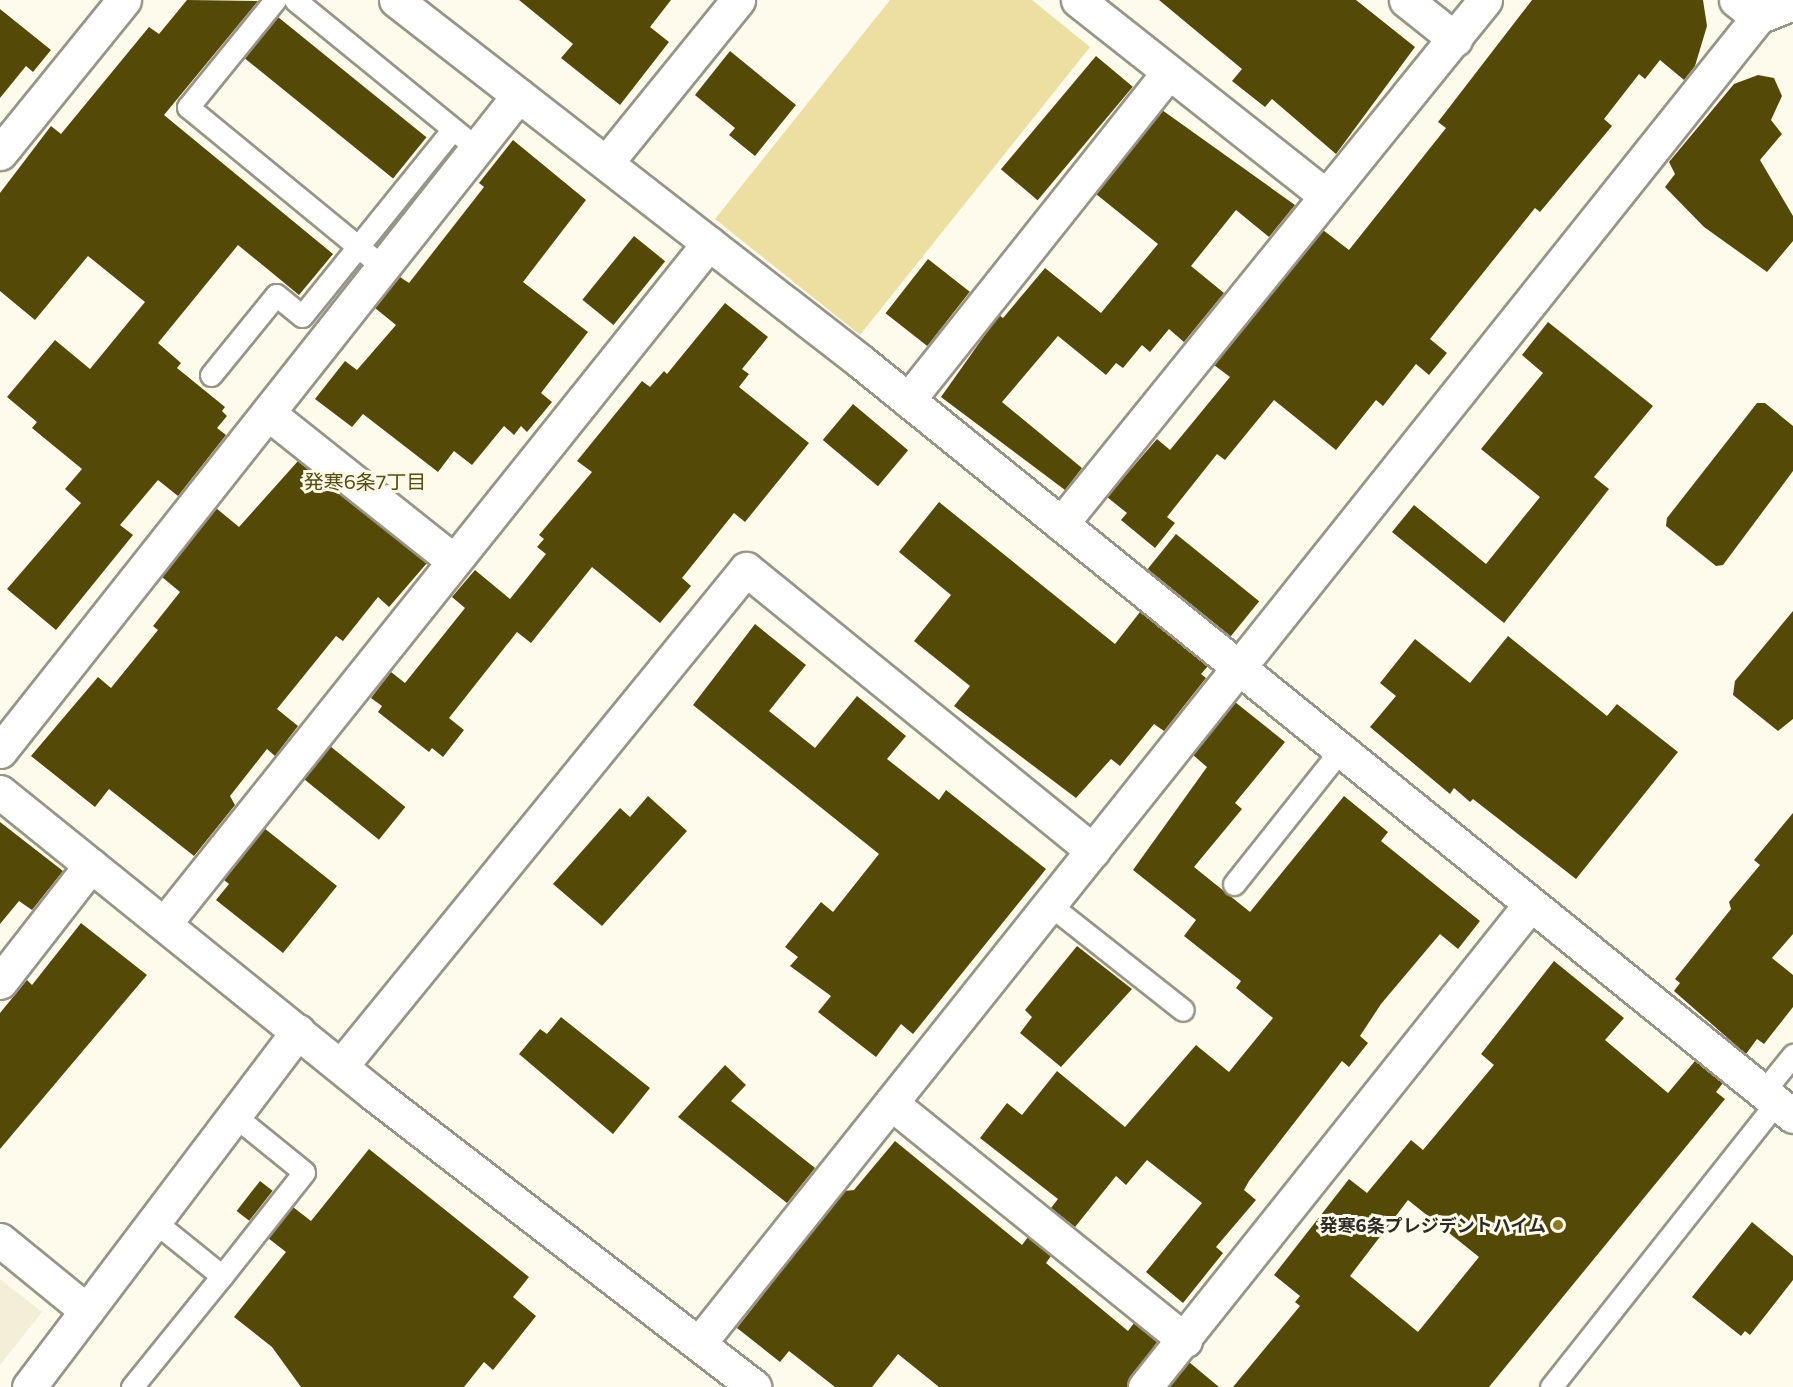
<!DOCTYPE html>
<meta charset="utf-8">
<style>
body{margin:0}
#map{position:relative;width:1793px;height:1387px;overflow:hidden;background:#fffbec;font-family:Commissioner,"Noto Sans JP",sans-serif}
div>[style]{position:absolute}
.built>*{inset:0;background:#f3eed7}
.green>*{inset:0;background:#ecdfa1}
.building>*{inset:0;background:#554907;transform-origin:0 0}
.roads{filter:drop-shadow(2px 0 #989587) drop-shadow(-2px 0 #989587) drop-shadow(0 2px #989587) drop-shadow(0 -2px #989587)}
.service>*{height:21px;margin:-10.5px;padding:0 10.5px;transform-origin:10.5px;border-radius:10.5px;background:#fff}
.minor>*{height:33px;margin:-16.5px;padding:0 16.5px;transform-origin:16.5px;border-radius:16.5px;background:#fff}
.dots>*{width:16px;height:16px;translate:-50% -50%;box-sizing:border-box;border:3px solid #fffbec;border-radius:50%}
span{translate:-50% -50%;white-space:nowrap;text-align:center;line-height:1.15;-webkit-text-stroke:6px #fffbec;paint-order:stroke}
.poi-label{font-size:18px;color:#2c2b25;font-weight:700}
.right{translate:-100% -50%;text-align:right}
.neighbourhood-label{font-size:20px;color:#594d0e}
</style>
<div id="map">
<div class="built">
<i style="clip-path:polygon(0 1279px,42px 1312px,0 1365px)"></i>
</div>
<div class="green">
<i style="clip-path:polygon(890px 0,1032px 0,1090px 47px,860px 335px,715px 219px)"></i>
</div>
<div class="building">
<i style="clip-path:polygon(187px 0,258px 1px,164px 115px,333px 254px,299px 295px,238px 245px,158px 343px,181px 363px,177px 368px,225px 407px,222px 411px,227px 416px,217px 428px,226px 435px,178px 496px,158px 480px,120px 525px,133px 535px,56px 630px,7px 589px,81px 503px,65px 489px,82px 469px,32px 428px,37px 422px,7px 397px,55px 340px,90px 369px,145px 302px,88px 256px,35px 320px,0 291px,0 193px,51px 126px,61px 134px,149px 27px,159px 34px)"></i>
<i style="clip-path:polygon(519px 0,671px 0,650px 27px,669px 42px,620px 105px,561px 58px,573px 44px)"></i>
<i style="clip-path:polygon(1159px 0,1356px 0,1415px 47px,1336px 154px,1272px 99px,1265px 107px,1232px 81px,1242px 69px)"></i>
<i style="clip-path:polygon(1532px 0,1703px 0,1707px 26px,1695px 66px,1684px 80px,1660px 60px,1645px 79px,1639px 74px,1604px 119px,1612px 126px,1540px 212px,1535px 208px,1430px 339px,1447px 353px,1429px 375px,1416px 364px,1383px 406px,1376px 400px,1336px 450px,1274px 400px,1225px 460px,1217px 454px,1167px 517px,1175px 523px,1155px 548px,1121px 520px,1127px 513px,1107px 497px,1157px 439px,1170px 450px,1230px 377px,1214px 365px,1323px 230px,1349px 250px,1446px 128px,1438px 122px)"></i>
<i style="clip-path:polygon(0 9px,51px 50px,33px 72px,26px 66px,0 98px)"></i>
<i style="left:278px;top:17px;width:191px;height:53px;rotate:39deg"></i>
<i style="clip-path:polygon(730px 51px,796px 105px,755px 156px,729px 135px,735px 128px,695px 95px)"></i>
<i style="left:1096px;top:56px;width:48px;height:148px;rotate:40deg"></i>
<i style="clip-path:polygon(1758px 75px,1774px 78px,1782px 96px,1771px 120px,1782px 134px,1760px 160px,1793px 216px,1793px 241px,1767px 272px,1704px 227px,1665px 187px,1675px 174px,1669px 162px,1734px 84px)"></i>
<i style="clip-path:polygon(1162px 110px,1295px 205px,1269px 237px,1236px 210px,1191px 266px,1224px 293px,1184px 342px,1169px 329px,1150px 352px,1142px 345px,1123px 368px,1116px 363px,1106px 375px,1058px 336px,1002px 402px,1082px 468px,1065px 490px,941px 397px,999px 315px,1003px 318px,1045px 268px,1101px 313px,1158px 244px,1096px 194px)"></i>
<i style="clip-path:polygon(513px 140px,586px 200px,523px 282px,588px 332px,541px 393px,552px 402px,527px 432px,521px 426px,514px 435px,504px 426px,472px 465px,454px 451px,438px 472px,363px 414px,352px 427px,315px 399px,345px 361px,357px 370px,396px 325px,375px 308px,400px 277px,409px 283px,484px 187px,479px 183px)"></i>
<i style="left:634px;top:236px;width:40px;height:82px;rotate:39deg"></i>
<i style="left:928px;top:259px;width:53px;height:69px;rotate:38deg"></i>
<i style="clip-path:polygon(725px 303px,768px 337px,742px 369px,749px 374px,739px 387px,809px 443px,745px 522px,734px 513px,682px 578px,691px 586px,660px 623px,592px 567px,531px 643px,517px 632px,449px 718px,464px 730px,443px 757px,432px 748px,429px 752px,378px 712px,382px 706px,371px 698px,391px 672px,405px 683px,465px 608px,452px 597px,475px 570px,510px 599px,546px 554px,537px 547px,544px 539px,539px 535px,592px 472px,577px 461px,642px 381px,650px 387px,664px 371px,667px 374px)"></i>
<i style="clip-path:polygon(1548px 322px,1653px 406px,1594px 477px,1609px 489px,1504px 623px,1392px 532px,1414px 505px,1486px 564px,1540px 497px,1481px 449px,1543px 373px,1522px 355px)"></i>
<i style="clip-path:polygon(1757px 403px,1765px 403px,1793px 426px,1793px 471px,1723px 565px,1716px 566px,1666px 526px,1667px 518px)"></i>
<i style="left:853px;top:404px;width:72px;height:47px;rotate:40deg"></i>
<i style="clip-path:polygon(298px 461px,427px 563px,389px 607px,378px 597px,343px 641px,336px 636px,277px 709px,298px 726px,275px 756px,267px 749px,230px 796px,235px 805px,194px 856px,109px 789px,95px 807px,31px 756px,98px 677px,111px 688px,158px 630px,153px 626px,180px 592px,162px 577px,216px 508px,239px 527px)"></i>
<i style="clip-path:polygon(939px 502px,1115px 644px,1140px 612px,1208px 666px,1201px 674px,1206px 678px,1164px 731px,1154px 724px,1120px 766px,1111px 759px,1076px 798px,954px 706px,970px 686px,914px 641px,951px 595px,899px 552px)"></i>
<i style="left:1176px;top:534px;width:107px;height:45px;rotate:39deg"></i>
<i style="clip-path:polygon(1793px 611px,1793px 719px,1778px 731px,1733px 695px,1735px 681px)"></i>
<i style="clip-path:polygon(755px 624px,806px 665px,769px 711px,815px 748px,857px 696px,906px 736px,887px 759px,939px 800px,946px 790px,1046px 869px,913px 1034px,901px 1024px,876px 1057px,818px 1012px,831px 996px,790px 966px,798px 957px,785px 947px,821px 902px,833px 912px,879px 854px,693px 705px)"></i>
<i style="clip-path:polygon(1508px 636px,1607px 716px,1617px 704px,1678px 752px,1576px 879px,1473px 799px,1470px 802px,1454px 788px,1450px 794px,1370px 727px,1396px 696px,1380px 683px,1415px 639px,1470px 683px)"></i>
<i style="clip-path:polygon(1235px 702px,1285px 742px,1235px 803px,1242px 809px,1194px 867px,1250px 912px,1344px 796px,1388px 832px,1381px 841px,1480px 921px,1458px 949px,1440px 934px,1381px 1004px,1360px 1036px,1368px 1043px,1349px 1067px,1342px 1061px,1249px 1181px,1244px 1190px,1256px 1200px,1216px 1247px,1223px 1253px,1183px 1303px,1146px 1272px,1202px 1203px,1147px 1160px,1126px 1185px,1116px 1176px,1075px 1227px,1051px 1208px,1058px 1199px,980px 1138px,1007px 1103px,1022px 1115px,1057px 1071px,1125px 1127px,1196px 1045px,1229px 1072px,1273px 1018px,1236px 988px,1241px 981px,1184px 936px,1196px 920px,1133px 870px,1207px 767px,1193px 755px)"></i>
<i style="left:330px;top:746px;width:97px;height:42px;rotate:39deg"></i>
<i style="clip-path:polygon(648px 796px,687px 831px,602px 926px,553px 884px,620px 808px,630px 817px)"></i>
<i style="clip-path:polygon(1793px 813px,1793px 934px,1772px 958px,1793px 975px,1793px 1007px,1764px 1044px,1757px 1039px,1746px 1054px,1674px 991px,1680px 983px,1675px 979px,1731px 909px,1729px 902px,1760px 865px,1754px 860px)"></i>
<i style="clip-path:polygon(0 822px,63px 871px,32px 910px,19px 901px,0 924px)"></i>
<i style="clip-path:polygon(264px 828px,337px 886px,283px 953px,216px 900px,229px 884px,224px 880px)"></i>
<i style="clip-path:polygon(81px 923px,147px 975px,0 1149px,0 1013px,27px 980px,32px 985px)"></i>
<i style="clip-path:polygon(1077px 946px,1132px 989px,1061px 1067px,1020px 1033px,1032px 1017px,1025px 1010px)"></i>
<i style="clip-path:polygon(evenodd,1554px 961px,1624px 1018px,1605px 1040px,1668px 1093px,1695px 1061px,1723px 1083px,1716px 1092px,1725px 1099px,1489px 1387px,1233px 1387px,1300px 1306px,1295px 1302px,1300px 1296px,1274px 1275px,1349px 1179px,1367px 1193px,1411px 1140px,1423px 1150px,1494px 1065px,1481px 1054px,1554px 961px,1408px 1200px,1479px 1257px,1418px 1332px,1350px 1276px,1408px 1200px)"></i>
<i style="clip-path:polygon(561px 1017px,650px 1088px,613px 1134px,519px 1054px,540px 1029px,547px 1034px)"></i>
<i style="clip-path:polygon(725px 1065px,746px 1085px,731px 1101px,815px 1168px,787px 1203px,678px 1117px)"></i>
<i style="clip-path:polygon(895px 1141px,1022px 1245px,1028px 1237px,1051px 1256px,1046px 1263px,1128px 1331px,1134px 1323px,1157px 1342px,1127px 1387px,939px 1387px,898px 1354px,872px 1387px,835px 1387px,789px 1351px,780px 1362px,737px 1328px,844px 1191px,854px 1190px)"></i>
<i style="clip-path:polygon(369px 1149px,529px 1277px,513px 1297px,536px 1316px,493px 1370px,484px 1362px,464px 1387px,301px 1387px,272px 1347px,234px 1317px,286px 1252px,268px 1238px,293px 1207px,311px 1221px)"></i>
<i style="left:260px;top:1181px;width:16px;height:38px;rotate:38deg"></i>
<i style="clip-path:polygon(1752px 1222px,1793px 1256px,1793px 1280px,1750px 1335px,1745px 1331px,1741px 1336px,1692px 1297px)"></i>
<i style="clip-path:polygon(1189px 1362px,1219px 1387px,1169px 1387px)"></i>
</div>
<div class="roads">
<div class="service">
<i style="left:275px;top:0;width:138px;rotate:129.1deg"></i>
<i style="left:188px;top:107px;width:254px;rotate:39.4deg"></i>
<i style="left:295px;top:0;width:217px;rotate:39.2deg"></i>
<i style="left:211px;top:375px;width:103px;rotate:-50.9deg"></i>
<i style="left:276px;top:295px;width:33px;rotate:39deg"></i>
<i style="left:302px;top:316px;width:240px;rotate:-51.1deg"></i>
<i style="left:1234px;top:884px;width:169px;rotate:-51.5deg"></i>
<i style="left:1050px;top:905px;width:169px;rotate:38.3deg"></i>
<i style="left:1763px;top:1092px;width:48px;rotate:-51deg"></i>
<i style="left:222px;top:1276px;width:132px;rotate:-51.7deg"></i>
<i style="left:304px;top:1172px;width:87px;rotate:-141deg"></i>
<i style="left:132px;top:1387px;width:143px;rotate:-51deg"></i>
<i style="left:222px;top:1276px;width:86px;rotate:-141.1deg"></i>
<i style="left:1551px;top:1387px;width:362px;rotate:-51.6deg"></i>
</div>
<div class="minor">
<i style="left:396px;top:0;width:588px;rotate:37.88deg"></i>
<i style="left:860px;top:361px;width:1200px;rotate:38.98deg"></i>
<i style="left:1078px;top:0;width:316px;rotate:38.3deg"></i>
<i style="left:1406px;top:0;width:63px;rotate:38.5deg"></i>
<i style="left:1736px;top:0;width:28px;rotate:38deg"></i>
<i style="left:0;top:153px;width:197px;rotate:-51deg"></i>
<i style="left:606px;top:163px;width:210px;rotate:-51deg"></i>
<i style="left:908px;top:400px;width:419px;rotate:-51.5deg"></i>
<i style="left:269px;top:414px;width:236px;rotate:38.5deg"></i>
<i style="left:1061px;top:524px;width:674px;rotate:-51.02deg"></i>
<i style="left:0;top:751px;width:836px;rotate:-51.65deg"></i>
<i style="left:0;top:792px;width:481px;rotate:38.9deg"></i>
<i style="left:374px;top:1094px;width:480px;rotate:37.6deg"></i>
<i style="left:164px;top:924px;width:872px;rotate:-51.33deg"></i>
<i style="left:0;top:982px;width:148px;rotate:-52.1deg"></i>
<i style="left:341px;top:1066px;width:641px;rotate:-50.82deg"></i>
<i style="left:746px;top:569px;width:447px;rotate:39.1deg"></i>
<i style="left:891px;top:1103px;width:378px;rotate:38.9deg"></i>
<i style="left:0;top:1240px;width:112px;rotate:39.2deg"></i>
<i style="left:700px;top:1342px;width:1696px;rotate:-51.39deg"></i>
<i style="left:1758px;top:17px;width:38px;rotate:-22deg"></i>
<i style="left:29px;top:1387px;width:446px;rotate:-52.9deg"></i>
<i style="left:1145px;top:1387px;width:615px;rotate:-51.4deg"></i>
</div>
</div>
<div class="dots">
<i style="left:1558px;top:1225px;background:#8d7b21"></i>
</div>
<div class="poi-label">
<span class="right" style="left:1546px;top:1225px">発寒6条プレジデントハイム</span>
</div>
<div class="neighbourhood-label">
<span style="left:365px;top:481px">発寒6条7丁目</span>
</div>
</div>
